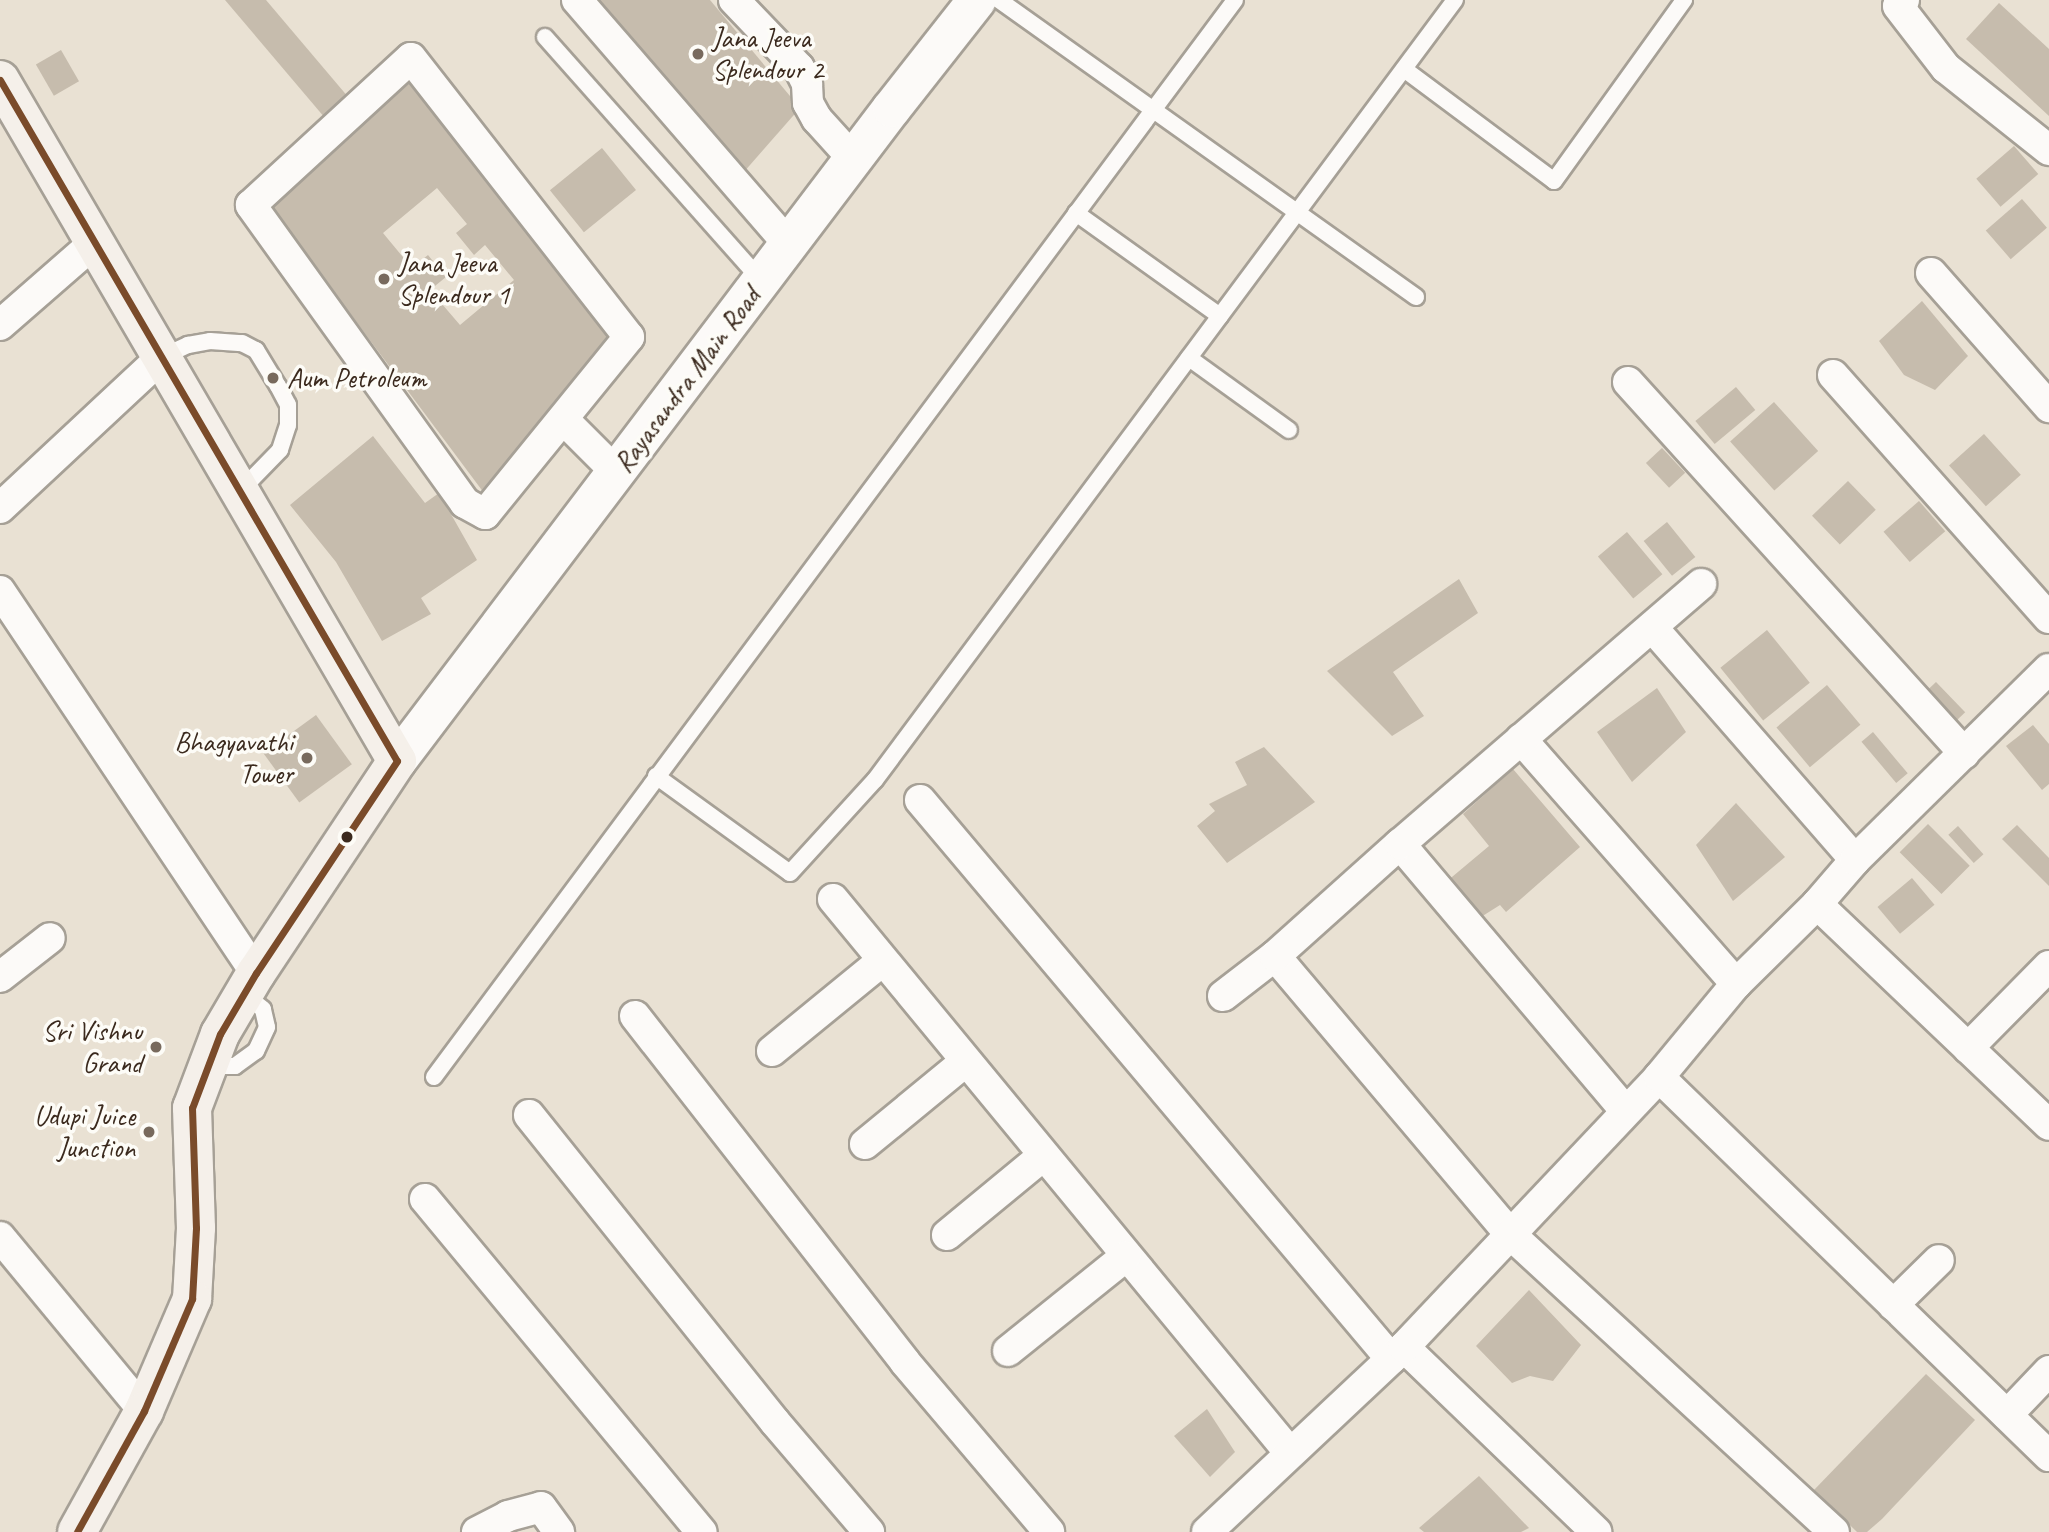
<!DOCTYPE html>
<style>
body{margin:0}
#map{position:relative;width:2049px;height:1532px;overflow:hidden;background:#e9e1d3;font-family:Caveat,sans-serif}
div>[style]{position:absolute}
.building>*{inset:0;background:#c6bcad;transform-origin:0 0}
.roads{filter:drop-shadow(2px 0 #a6a096) drop-shadow(-2px 0 #a6a096) drop-shadow(0 2px #a6a096) drop-shadow(0 -2px #a6a096)}
.service>*{height:16px;margin:-8px;padding:0 8px;transform-origin:8px;border-radius:8px;background:#fcfaf8}
.minor>*{height:30px;margin:-15px;padding:0 15px;transform-origin:15px;border-radius:15px;background:#fcfaf8}
.tertiary>*{height:38px;margin:-19px;padding:0 19px;transform-origin:19px;border-radius:19px;background:#fcfaf8}
.secondary>*{height:38px;margin:-19px;padding:0 19px;transform-origin:19px;border-radius:19px;background:#f5f0ea}
.bus-1>*{height:7px;margin:-3.5px;padding:0 3.5px;transform-origin:3.5px;border-radius:3.5px;background:#7a4b2a}
.dots>*{width:19px;height:19px;translate:-50% -50%;box-sizing:border-box;border:4px solid #fdfcf7;border-radius:50%}
span{translate:-50% -50%;white-space:nowrap;text-align:center;line-height:1.15;-webkit-text-stroke:7px #fdfcf7;paint-order:stroke}
.poi-label{font-size:28px;color:#3b2a1e}
.left{translate:0 -50%;text-align:left}
.right{translate:-100% -50%;text-align:right}
.street-label{font-size:28px;color:#3b2a1e}
</style>
<div id="map">
<div class="building">
<i style="clip-path:polygon(225px 0,266px 0,349px 98px,325px 118px)"></i>
<i style="clip-path:polygon(594px 0,710px 0,800px 108px,743px 173px)"></i>
<i style="clip-path:polygon(1999px 3px,2049px 49px,2049px 116px,1966px 39px)"></i>
<i style="left:61px;top:50px;width:36px;height:29px;rotate:60deg"></i>
<i style="clip-path:polygon(evenodd,411px 68px,619px 333px,484px 493px,266px 201px,411px 68px,437px 188px,467px 224px,456px 233px,474px 255px,485px 245px,514px 280px,460px 325px,430px 290px,446px 277px,428px 255px,412px 268px,383px 233px,437px 188px)"></i>
<i style="left:2014px;top:146px;width:37px;height:50px;rotate:49deg"></i>
<i style="left:602px;top:148px;width:54px;height:67px;rotate:51deg"></i>
<i style="left:2022px;top:199px;width:38px;height:48px;rotate:49deg"></i>
<i style="clip-path:polygon(1922px 301px,1968px 356px,1935px 390px,1904px 375px,1879px 341px)"></i>
<i style="left:1736px;top:387px;width:30px;height:53px;rotate:50deg"></i>
<i style="left:1774px;top:402px;width:66px;height:59px;rotate:48deg"></i>
<i style="left:1984px;top:434px;width:55px;height:47px;rotate:48deg"></i>
<i style="clip-path:polygon(373px 436px,425px 503px,439px 493px,477px 560px,421px 598px,431px 614px,382px 641px,336px 562px,290px 505px)"></i>
<i style="left:1662px;top:448px;width:34px;height:22px;rotate:47deg"></i>
<i style="left:1848px;top:481px;width:40px;height:50px;rotate:46deg"></i>
<i style="left:1919px;top:501px;width:40px;height:47px;rotate:49deg"></i>
<i style="left:1667px;top:522px;width:45px;height:30px;rotate:51deg"></i>
<i style="left:1627px;top:532px;width:55px;height:38px;rotate:50deg"></i>
<i style="clip-path:polygon(1459px 579px,1478px 613px,1393px 672px,1424px 716px,1392px 736px,1327px 671px)"></i>
<i style="left:1767px;top:630px;width:68px;height:60px;rotate:51deg"></i>
<i style="left:1936px;top:682px;width:42px;height:16px;rotate:46deg"></i>
<i style="left:1827px;top:685px;width:52px;height:66px;rotate:50deg"></i>
<i style="clip-path:polygon(1657px 688px,1686px 732px,1632px 782px,1597px 732px)"></i>
<i style="left:316px;top:715px;width:61px;height:65px;rotate:54deg"></i>
<i style="clip-path:polygon(2033px 725px,2049px 744px,2049px 784px,2042px 790px,2006px 746px)"></i>
<i style="left:1873px;top:732px;width:54px;height:15px;rotate:50deg"></i>
<i style="clip-path:polygon(1264px 747px,1315px 802px,1227px 863px,1197px 826px,1215px 811px,1209px 804px,1247px 785px,1235px 762px)"></i>
<i style="clip-path:polygon(1513px 769px,1580px 847px,1506px 912px,1500px 905px,1481px 917px,1446px 882px,1489px 846px,1463px 814px)"></i>
<i style="clip-path:polygon(1736px 803px,1785px 857px,1733px 901px,1696px 845px)"></i>
<i style="left:1928px;top:824px;width:59px;height:40px;rotate:45deg"></i>
<i style="clip-path:polygon(2017px 825px,2049px 858px,2049px 886px,2002px 839px)"></i>
<i style="left:1958px;top:826px;width:38px;height:13px;rotate:48deg"></i>
<i style="left:1912px;top:878px;width:35px;height:45px;rotate:50deg"></i>
<i style="clip-path:polygon(1529px 1290px,1581px 1345px,1553px 1381px,1530px 1376px,1512px 1383px,1476px 1346px)"></i>
<i style="clip-path:polygon(1926px 1374px,1975px 1420px,1882px 1519px,1867px 1532px,1857px 1532px,1814px 1490px)"></i>
<i style="clip-path:polygon(1207px 1409px,1235px 1452px,1210px 1477px,1174px 1436px)"></i>
<i style="clip-path:polygon(1479px 1476px,1529px 1528px,1521px 1532px,1424px 1532px,1419px 1528px)"></i>
</div>
<div class="roads">
<div class="service">
<i style="left:999px;top:0;width:512px;rotate:35.46deg"></i>
<i style="left:545px;top:37px;width:327px;rotate:48.4deg"></i>
<i style="left:1404px;top:69px;width:187px;rotate:36.7deg"></i>
<i style="left:1554px;top:181px;width:223px;rotate:-54.3deg"></i>
<i style="left:1076px;top:213px;width:177px;rotate:35.6deg"></i>
<i style="left:162px;top:357px;width:29px;rotate:-25deg"></i>
<i style="left:188px;top:345px;width:22px;rotate:-10deg"></i>
<i style="left:210px;top:341px;width:32px;rotate:4deg"></i>
<i style="left:242px;top:343px;width:16px;rotate:27deg"></i>
<i style="left:256px;top:350px;width:42px;rotate:58.6deg"></i>
<i style="left:278px;top:386px;width:21px;rotate:62deg"></i>
<i style="left:288px;top:405px;width:20px;rotate:90deg"></i>
<i style="left:288px;top:425px;width:26px;rotate:108deg"></i>
<i style="left:280px;top:450px;width:57px;rotate:134.3deg"></i>
<i style="left:1189px;top:358px;width:123px;rotate:35.8deg"></i>
<i style="left:656px;top:776px;width:165px;rotate:35.9deg"></i>
<i style="left:790px;top:873px;width:126px;rotate:-47.6deg"></i>
<i style="left:875px;top:780px;width:972px;rotate:-53.37deg"></i>
<i style="left:209px;top:1066px;width:26px"></i>
<i style="left:235px;top:1066px;width:26px;rotate:-36deg"></i>
<i style="left:256px;top:1051px;width:26px;rotate:-65deg"></i>
<i style="left:267px;top:1027px;width:18px;rotate:-103deg"></i>
<i style="left:263px;top:1009px;width:24px;rotate:-142deg"></i>
<i style="left:434px;top:1077px;width:1342px;rotate:-53.36deg"></i>
</div>
<div class="minor">
<i style="left:577px;top:0;width:324px;rotate:49.1deg"></i>
<i style="left:734px;top:0;width:94px;rotate:46.3deg"></i>
<i style="left:799px;top:68px;width:18px;rotate:63deg"></i>
<i style="left:807px;top:84px;width:19px;rotate:87deg"></i>
<i style="left:808px;top:103px;width:18px;rotate:61deg"></i>
<i style="left:817px;top:119px;width:55px;rotate:47.9deg"></i>
<i style="left:1904px;top:0;width:8px;rotate:135deg"></i>
<i style="left:1898px;top:6px;width:78px;rotate:52.3deg"></i>
<i style="left:1946px;top:68px;width:132px;rotate:38.5deg"></i>
<i style="left:411px;top:58px;width:354px;rotate:52deg"></i>
<i style="left:629px;top:337px;width:228px;rotate:129.1deg"></i>
<i style="left:485px;top:514px;width:23px;rotate:-151deg"></i>
<i style="left:465px;top:503px;width:367px;rotate:-125.7deg"></i>
<i style="left:251px;top:205px;width:217px;rotate:-42.6deg"></i>
<i style="left:1931px;top:273px;width:179px;rotate:48.6deg"></i>
<i style="left:0;top:325px;width:126px;rotate:-41.1deg"></i>
<i style="left:1833px;top:375px;width:325px;rotate:48.4deg"></i>
<i style="left:1628px;top:382px;width:501px;rotate:47.83deg"></i>
<i style="left:563px;top:419px;width:76px;rotate:45deg"></i>
<i style="left:0;top:508px;width:221px;rotate:-43deg"></i>
<i style="left:0;top:591px;width:460px;rotate:56.2deg"></i>
<i style="left:1652px;top:627px;width:309px;rotate:48.9deg"></i>
<i style="left:1521px;top:739px;width:326px;rotate:48.7deg"></i>
<i style="left:920px;top:800px;width:731px;rotate:49.88deg"></i>
<i style="left:1400px;top:844px;width:350px;rotate:49.8deg"></i>
<i style="left:833px;top:899px;width:718px;rotate:50.48deg"></i>
<i style="left:1817px;top:904px;width:320px;rotate:43.6deg"></i>
<i style="left:1275px;top:956px;width:364px;rotate:49.8deg"></i>
<i style="left:1510px;top:1234px;width:440px;rotate:42.6deg"></i>
<i style="left:0;top:977px;width:63px;rotate:-38deg"></i>
<i style="left:1223px;top:996px;width:66px;rotate:-37.6deg"></i>
<i style="left:1275px;top:956px;width:168px;rotate:-41.9deg"></i>
<i style="left:1400px;top:844px;width:398px;rotate:-40.8deg"></i>
<i style="left:635px;top:1016px;width:439px;rotate:52deg"></i>
<i style="left:905px;top:1362px;width:223px;rotate:49.7deg"></i>
<i style="left:1968px;top:1048px;width:115px;rotate:-45.4deg"></i>
<i style="left:772px;top:1051px;width:142px;rotate:-39.3deg"></i>
<i style="left:1659px;top:1077px;width:544px;rotate:44.18deg"></i>
<i style="left:529px;top:1115px;width:393px;rotate:51.3deg"></i>
<i style="left:775px;top:1422px;width:145px;rotate:49.5deg"></i>
<i style="left:865px;top:1144px;width:129px;rotate:-39.4deg"></i>
<i style="left:425px;top:1199px;width:433px;rotate:50.3deg"></i>
<i style="left:947px;top:1235px;width:124px;rotate:-39.5deg"></i>
<i style="left:0;top:1237px;width:226px;rotate:50.4deg"></i>
<i style="left:1893px;top:1305px;width:64px;rotate:-44.4deg"></i>
<i style="left:1404px;top:1347px;width:267px;rotate:43.9deg"></i>
<i style="left:1008px;top:1351px;width:151px;rotate:-38.8deg"></i>
<i style="left:2007px;top:1415px;width:61px;rotate:-46.3deg"></i>
<i style="left:477px;top:1532px;width:35px;rotate:-27deg"></i>
<i style="left:508px;top:1516px;width:34px;rotate:-15deg"></i>
<i style="left:541px;top:1507px;width:31px;rotate:54deg"></i>
<i style="left:1207px;top:1532px;width:270px;rotate:-43.2deg"></i>
<i style="left:1404px;top:1347px;width:371px;rotate:-46.6deg"></i>
<i style="left:1659px;top:1077px;width:121px;rotate:-50.4deg"></i>
<i style="left:1736px;top:984px;width:114px;rotate:-44.6deg"></i>
<i style="left:1817px;top:904px;width:58px;rotate:-49.2deg"></i>
<i style="left:1855px;top:860px;width:272px;rotate:-44.6deg"></i>
</div>
<div class="tertiary">
<i style="left:397px;top:761px;width:819px;rotate:-52.84deg"></i>
<i style="left:892px;top:108px;width:137px;rotate:-51.8deg"></i>
</div>
<div class="secondary">
<i style="left:0;top:80px;width:788px;rotate:59.76deg"></i>
<i style="left:397px;top:761px;width:255px;rotate:123.6deg"></i>
<i style="left:256px;top:973px;width:71px;rotate:120.5deg"></i>
<i style="left:220px;top:1034px;width:79px;rotate:110.7deg"></i>
<i style="left:192px;top:1108px;width:120px;rotate:88.1deg"></i>
<i style="left:196px;top:1228px;width:71px;rotate:93.2deg"></i>
<i style="left:192px;top:1299px;width:122px;rotate:113.2deg"></i>
<i style="left:144px;top:1411px;width:138px;rotate:119deg"></i>
</div>
</div>
<div class="bus-1">
<i style="left:0;top:80px;width:788px;rotate:59.76deg"></i>
<i style="left:397px;top:761px;width:255px;rotate:123.6deg"></i>
<i style="left:256px;top:973px;width:71px;rotate:120.5deg"></i>
<i style="left:220px;top:1034px;width:79px;rotate:110.7deg"></i>
<i style="left:192px;top:1108px;width:120px;rotate:88.1deg"></i>
<i style="left:196px;top:1228px;width:71px;rotate:93.2deg"></i>
<i style="left:192px;top:1299px;width:122px;rotate:113.2deg"></i>
<i style="left:144px;top:1411px;width:138px;rotate:119deg"></i>
</div>
<div class="dots">
<i style="left:698px;top:54px;background:#786a5d"></i>
<i style="left:384px;top:279px;background:#786a5d"></i>
<i style="left:273px;top:378px;background:#786a5d"></i>
<i style="left:307px;top:758px;background:#786a5d"></i>
<i style="left:347px;top:837px;background:#3b2a1e"></i>
<i style="left:156px;top:1047px;background:#786a5d"></i>
<i style="left:149px;top:1132px;background:#786a5d"></i>
</div>
<div class="poi-label">
<span class="left" style="left:712px;top:54px">Jana Jeeva<br>Splendour 2</span>
<span class="left" style="left:398px;top:279px">Jana Jeeva<br>Splendour 1</span>
<span class="left" style="left:287px;top:378px">Aum Petroleum</span>
<span class="right" style="left:293px;top:758px">Bhagyavathi<br>Tower</span>
<span class="right" style="left:142px;top:1047px">Sri Vishnu<br>Grand</span>
<span class="right" style="left:135px;top:1132px">Udupi Juice<br>Junction</span>
</div>
<div class="street-label">
<span style="left:687px;top:380px;rotate:-53deg">Rayasandra Main Road</span>
</div>
</div>
